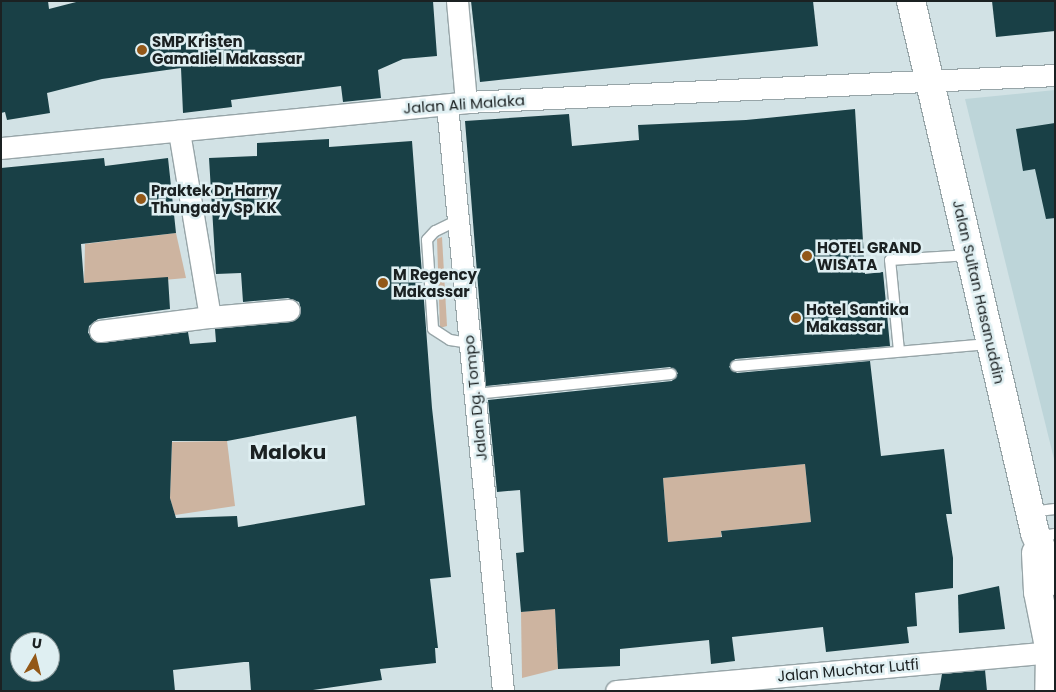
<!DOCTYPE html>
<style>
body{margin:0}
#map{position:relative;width:1056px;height:692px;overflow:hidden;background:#d2e2e5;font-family:Poppins,sans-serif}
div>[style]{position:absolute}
.built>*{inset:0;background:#bdd5d9}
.green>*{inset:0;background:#cdb4a0}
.building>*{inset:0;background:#194046}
.roads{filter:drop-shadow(1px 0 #97a5a8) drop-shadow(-1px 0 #97a5a8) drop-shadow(0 1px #97a5a8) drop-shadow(0 -1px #97a5a8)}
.lane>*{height:10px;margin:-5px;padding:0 5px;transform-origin:5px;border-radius:5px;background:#fff}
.street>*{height:21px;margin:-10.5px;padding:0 10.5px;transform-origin:10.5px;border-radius:10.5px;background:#fff}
.secondary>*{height:28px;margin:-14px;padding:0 14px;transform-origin:14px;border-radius:14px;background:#fff}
.dots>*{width:14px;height:14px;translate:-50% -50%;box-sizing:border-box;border:2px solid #dfeff2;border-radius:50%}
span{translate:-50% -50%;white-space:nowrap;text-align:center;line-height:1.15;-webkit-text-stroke:5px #dfeff2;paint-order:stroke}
.poi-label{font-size:15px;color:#1b2122;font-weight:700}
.left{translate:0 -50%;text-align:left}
.street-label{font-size:15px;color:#1b2122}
.district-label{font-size:20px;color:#1b2122;font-weight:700}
.frame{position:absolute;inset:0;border:2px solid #1b2122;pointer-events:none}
.north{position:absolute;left:10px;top:632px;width:50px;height:50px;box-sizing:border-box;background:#dfeff2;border:1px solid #919d9f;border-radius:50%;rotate:8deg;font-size:14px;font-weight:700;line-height:20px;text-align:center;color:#1b2122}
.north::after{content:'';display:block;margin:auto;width:18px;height:22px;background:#935818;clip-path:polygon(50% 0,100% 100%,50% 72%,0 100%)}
</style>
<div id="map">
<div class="built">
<i style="clip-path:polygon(1055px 90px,1055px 463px,965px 99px)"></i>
</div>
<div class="green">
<i style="clip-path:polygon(176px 233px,186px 278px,84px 287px,85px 244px)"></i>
<i style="clip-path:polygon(442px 237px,447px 326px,440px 328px,437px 239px)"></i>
<i style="clip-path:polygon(227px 441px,235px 506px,175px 515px,170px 498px,172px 442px)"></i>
<i style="clip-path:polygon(805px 464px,811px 522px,721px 531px,721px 537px,668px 542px,663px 478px)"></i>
<i style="clip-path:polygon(555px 608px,558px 669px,522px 678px,521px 612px)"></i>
</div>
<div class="building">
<i style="clip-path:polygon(1px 1px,48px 1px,49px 9px,80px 1px,433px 1px,437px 56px,403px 59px,378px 70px,381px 98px,343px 102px,341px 86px,231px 100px,232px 107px,183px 113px,181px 68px,102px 79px,47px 93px,50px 113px,7px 120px,5px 112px,1px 113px)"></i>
<i style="clip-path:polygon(471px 1px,813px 1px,818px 46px,480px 82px)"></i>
<i style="clip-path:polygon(992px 1px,1055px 1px,1055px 31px,996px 37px)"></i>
<i style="clip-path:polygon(evenodd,855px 109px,865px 274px,883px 272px,890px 346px,735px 359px,729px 367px,737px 373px,870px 361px,881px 456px,944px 449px,952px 514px,946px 514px,953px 558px,953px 588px,915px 593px,917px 626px,907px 627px,909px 643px,826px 652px,823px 627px,732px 637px,735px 661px,711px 664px,709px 640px,620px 649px,620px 666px,558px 669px,555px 609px,521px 612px,516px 553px,524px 552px,520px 490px,497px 492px,488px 400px,672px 381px,678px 373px,670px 367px,486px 386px,465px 121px,569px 114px,572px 146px,639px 140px,638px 125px,746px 120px,855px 109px,805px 464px,811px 522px,721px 531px,722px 537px,668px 542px,663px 478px,805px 464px)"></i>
<i style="clip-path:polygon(1055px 123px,1055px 218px,1046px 219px,1035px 169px,1023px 171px,1016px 129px)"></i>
<i style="clip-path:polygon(evenodd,329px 139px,329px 147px,412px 141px,432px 408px,451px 577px,430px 579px,438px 648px,435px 648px,436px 663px,380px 669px,382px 680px,306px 691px,251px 691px,249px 662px,244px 662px,173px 670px,175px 691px,1px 691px,1px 168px,104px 158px,105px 166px,168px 158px,176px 233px,81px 244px,84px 283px,168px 277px,170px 309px,98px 319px,89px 326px,88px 333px,101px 343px,188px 332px,190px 344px,216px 342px,215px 329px,291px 322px,300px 316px,301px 309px,299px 302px,288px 298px,243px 302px,241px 273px,216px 274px,209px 158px,257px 156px,257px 143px,329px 139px,356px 416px,365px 505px,238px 527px,237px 516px,176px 518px,170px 498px,172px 441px,227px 441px,356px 416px,329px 139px,20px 642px,50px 642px,50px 672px,20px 672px,20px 642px)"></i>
<i style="clip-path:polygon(999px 586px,1005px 629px,959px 633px,958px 595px)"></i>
<i style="clip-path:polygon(985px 670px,987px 691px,939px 691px,942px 674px)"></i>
</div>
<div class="roads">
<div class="lane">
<i style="left:458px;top:220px;width:25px;rotate:154deg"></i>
<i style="left:435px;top:231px;width:12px;rotate:132deg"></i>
<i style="left:427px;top:240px;width:89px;rotate:86.1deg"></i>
<i style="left:433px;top:329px;width:20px;rotate:33deg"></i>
<i style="left:450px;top:340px;width:20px;rotate:9deg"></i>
<i style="left:899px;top:351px;width:91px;rotate:-95.6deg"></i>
<i style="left:890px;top:260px;width:80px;rotate:-3.6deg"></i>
<i style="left:736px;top:366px;width:254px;rotate:-5deg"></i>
<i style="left:475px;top:394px;width:197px;rotate:-5.8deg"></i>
<i style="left:1031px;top:512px;width:24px;rotate:-7deg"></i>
<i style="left:1038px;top:537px;width:17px;rotate:-10deg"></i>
</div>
<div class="street">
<i style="left:457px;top:1px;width:101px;rotate:84.9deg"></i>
<i style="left:447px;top:105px;width:589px;rotate:84.54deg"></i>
<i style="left:1px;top:148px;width:467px;rotate:-5.6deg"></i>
<i style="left:466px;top:102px;width:590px;rotate:-2.62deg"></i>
<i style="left:210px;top:317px;width:79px;rotate:-5.1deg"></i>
<i style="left:100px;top:331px;width:111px;rotate:-7.3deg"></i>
<i style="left:210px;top:317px;width:189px;rotate:-99.5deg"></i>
<i style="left:616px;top:691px;width:436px;rotate:-5.1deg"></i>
</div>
<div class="secondary">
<i style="left:911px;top:1px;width:546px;rotate:76.88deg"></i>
<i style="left:1035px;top:533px;width:52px;rotate:67.4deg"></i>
<i style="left:1036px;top:553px;width:39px;rotate:87deg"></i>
<i style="left:1038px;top:592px;width:61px;rotate:78.7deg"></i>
<i style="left:1050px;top:652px;width:39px;rotate:91deg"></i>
</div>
</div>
<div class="dots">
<i style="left:142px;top:50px;background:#935818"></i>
<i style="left:141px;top:199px;background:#935818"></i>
<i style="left:807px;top:256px;background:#935818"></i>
<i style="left:383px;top:283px;background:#935818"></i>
<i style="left:796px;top:318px;background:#935818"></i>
</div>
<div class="poi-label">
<span class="left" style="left:152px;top:50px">SMP Kristen<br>Gamaliel Makassar</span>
<span class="left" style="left:151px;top:199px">Praktek Dr Harry<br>Thungady Sp KK</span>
<span class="left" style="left:817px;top:256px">HOTEL GRAND<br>WISATA</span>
<span class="left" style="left:393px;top:283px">M Regency<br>Makassar</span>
<span class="left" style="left:806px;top:318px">Hotel Santika<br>Makassar</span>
</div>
<div class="street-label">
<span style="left:464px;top:104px;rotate:-4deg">Jalan Ali Malaka</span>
<span style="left:979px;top:292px;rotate:77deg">Jalan Sultan Hasanuddin</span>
<span style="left:475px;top:398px;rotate:-96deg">Jalan Dg. Tompo</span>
<span style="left:848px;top:670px;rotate:-5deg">Jalan Muchtar Lutfi</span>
</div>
<div class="district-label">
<span style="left:288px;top:452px">Maloku</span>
</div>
<div class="frame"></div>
<div class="north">U</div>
</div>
